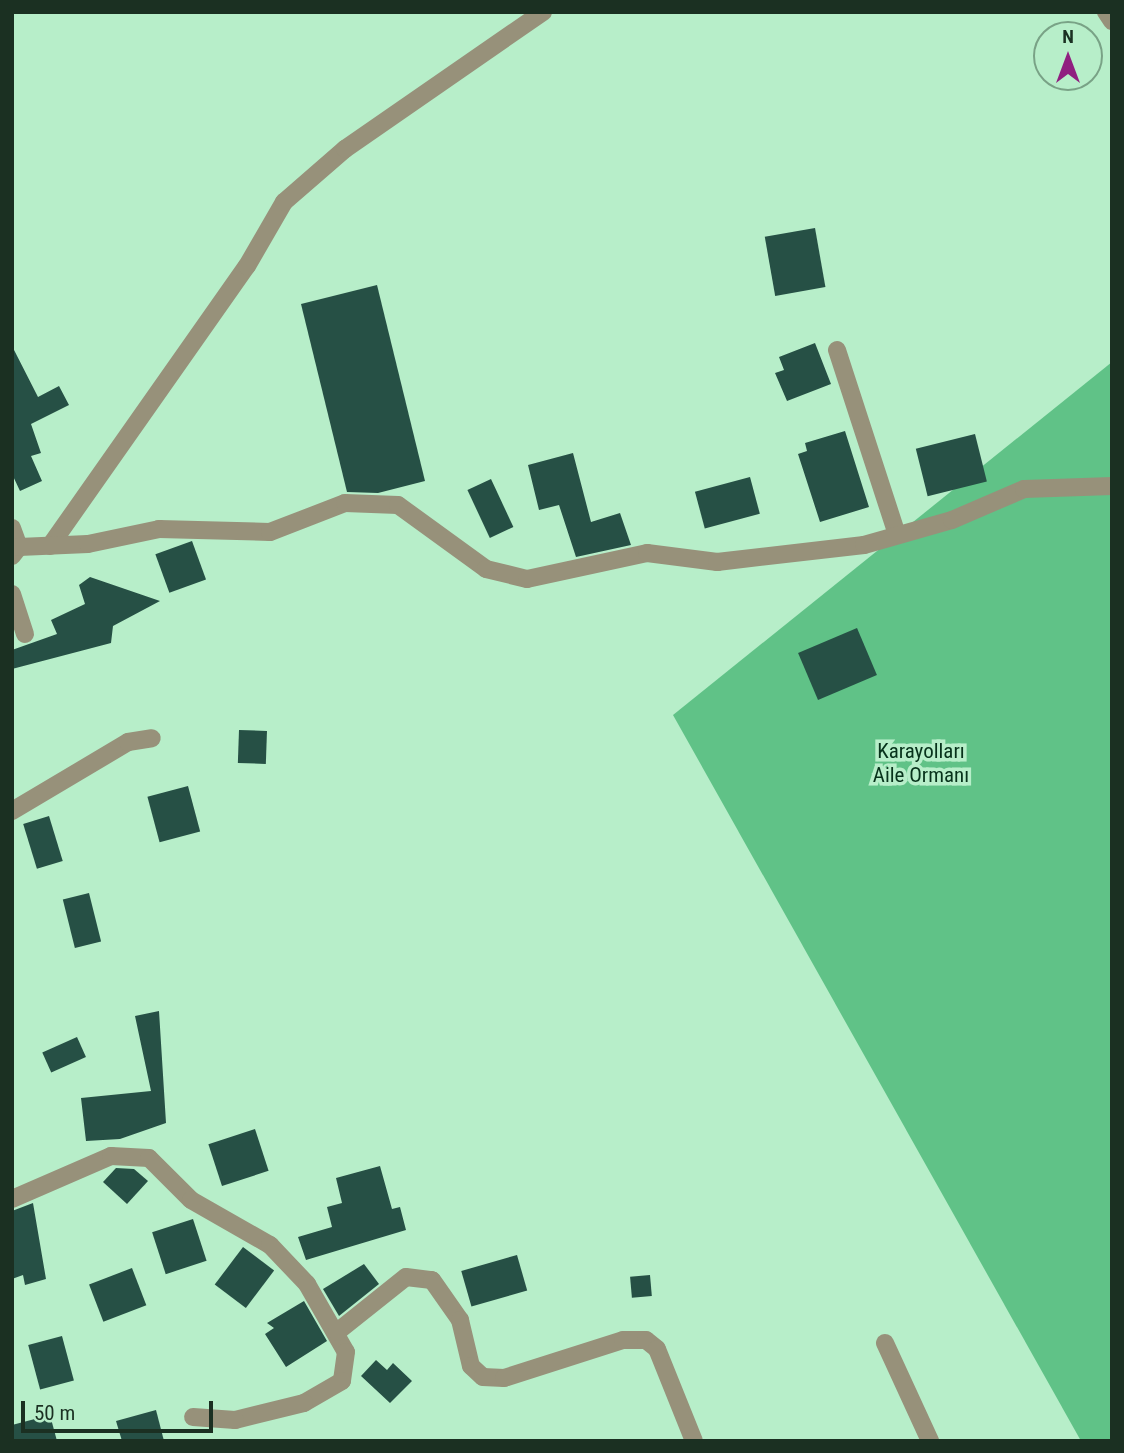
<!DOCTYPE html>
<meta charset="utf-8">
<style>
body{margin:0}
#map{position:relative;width:1124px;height:1453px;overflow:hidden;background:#b7eec9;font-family:"Roboto Condensed",sans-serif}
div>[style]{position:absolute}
.forest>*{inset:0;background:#60c287}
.building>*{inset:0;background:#265045;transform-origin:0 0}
.minor>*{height:18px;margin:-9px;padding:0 9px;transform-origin:9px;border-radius:9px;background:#97917a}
span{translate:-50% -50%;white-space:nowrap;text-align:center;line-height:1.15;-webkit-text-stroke:7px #b7eec9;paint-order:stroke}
.park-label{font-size:21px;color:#07321b}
.frame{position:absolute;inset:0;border:14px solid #1b3022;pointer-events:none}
.north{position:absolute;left:1033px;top:21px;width:70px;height:70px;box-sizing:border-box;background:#b7eec9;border:2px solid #79a286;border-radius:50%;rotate:0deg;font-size:19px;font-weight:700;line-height:28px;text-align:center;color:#1b3022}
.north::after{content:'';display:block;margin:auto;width:24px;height:32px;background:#901f80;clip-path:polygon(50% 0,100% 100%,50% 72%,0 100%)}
.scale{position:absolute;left:21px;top:1401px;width:192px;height:32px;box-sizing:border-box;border:4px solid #1b3022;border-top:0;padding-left:9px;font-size:21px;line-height:24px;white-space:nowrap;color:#1b3022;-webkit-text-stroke:5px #b7eec9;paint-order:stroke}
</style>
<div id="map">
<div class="forest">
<i style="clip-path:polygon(1112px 362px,1112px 1441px,1081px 1441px,673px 715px)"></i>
</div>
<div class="building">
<i style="left:815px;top:228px;width:60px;height:51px;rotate:80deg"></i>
<i style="clip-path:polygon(377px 285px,425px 481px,378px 493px,347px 492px,301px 304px)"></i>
<i style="clip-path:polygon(815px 343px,831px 384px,787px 401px,775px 373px,784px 370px,779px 357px)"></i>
<i style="clip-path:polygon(12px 346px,38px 397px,59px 386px,69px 405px,31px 424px,41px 453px,31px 456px,42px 481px,20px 491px,12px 474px)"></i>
<i style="clip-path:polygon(845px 431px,869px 507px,820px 522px,798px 454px,807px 451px,805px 443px)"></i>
<i style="left:975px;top:434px;width:49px;height:61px;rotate:76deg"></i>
<i style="clip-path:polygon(573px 453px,591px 522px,620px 513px,631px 545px,576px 557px,559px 505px,539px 510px,528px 465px)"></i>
<i style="left:750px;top:477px;width:38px;height:57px;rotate:75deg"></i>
<i style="left:491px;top:479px;width:53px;height:26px;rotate:65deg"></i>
<i style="left:192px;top:541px;width:41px;height:39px;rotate:70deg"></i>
<i style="clip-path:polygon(90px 577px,160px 601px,113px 626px,111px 643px,12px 669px,12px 650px,57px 634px,51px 620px,85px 604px,79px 585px)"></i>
<i style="left:857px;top:628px;width:51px;height:64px;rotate:67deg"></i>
<i style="left:239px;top:730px;width:28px;height:33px;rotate:2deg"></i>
<i style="left:188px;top:786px;width:47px;height:42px;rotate:75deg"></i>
<i style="left:49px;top:816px;width:47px;height:27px;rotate:73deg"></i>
<i style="left:89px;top:893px;width:50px;height:27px;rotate:76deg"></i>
<i style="clip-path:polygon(159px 1011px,166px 1123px,120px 1139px,86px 1141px,81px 1098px,151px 1091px,135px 1016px)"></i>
<i style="left:77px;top:1037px;width:22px;height:38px;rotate:66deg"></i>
<i style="left:255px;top:1129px;width:44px;height:49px;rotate:72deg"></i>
<i style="clip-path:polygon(380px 1166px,392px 1209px,400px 1207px,406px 1230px,306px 1260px,298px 1237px,332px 1227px,327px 1207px,342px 1203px,336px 1178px)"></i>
<i style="clip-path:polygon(116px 1168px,134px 1169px,148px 1181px,127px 1204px,103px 1182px)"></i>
<i style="clip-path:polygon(33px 1203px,46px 1279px,25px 1285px,23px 1275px,12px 1279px,12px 1211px)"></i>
<i style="left:193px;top:1219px;width:44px;height:43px;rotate:72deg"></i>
<i style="left:243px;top:1247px;width:39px;height:47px;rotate:37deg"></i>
<i style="left:517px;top:1255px;width:37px;height:58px;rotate:74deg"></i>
<i style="clip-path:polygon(364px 1264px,379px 1284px,339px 1316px,323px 1289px)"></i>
<i style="left:132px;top:1268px;width:40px;height:46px;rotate:69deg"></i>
<i style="left:650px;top:1275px;width:21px;height:20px;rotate:85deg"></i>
<i style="clip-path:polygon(304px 1301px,327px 1341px,286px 1367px,265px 1334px,274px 1328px,267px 1323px)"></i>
<i style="left:62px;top:1336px;width:46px;height:35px;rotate:75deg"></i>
<i style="clip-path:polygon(376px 1360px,387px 1370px,393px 1363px,412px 1381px,390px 1403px,361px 1376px)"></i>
<i style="clip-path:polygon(156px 1410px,164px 1441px,122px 1441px,116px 1421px)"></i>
<i style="clip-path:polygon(50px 1415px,57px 1441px,12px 1441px,12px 1425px)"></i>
</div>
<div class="minor">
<i style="left:1106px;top:12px;width:11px;rotate:56deg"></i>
<i style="left:837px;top:350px;width:194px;rotate:72deg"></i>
<i style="left:12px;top:528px;width:20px;rotate:70deg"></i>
<i style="left:50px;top:546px;width:342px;rotate:-54.9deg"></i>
<i style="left:247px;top:266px;width:74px;rotate:-60deg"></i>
<i style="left:284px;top:202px;width:81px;rotate:-41deg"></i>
<i style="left:345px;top:149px;width:241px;rotate:-34.7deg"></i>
<i style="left:12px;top:556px;width:11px;rotate:-52deg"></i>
<i style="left:19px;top:547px;width:69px;rotate:-2.5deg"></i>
<i style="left:88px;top:544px;width:73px;rotate:-11.9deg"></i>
<i style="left:159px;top:529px;width:111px;rotate:1.5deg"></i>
<i style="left:270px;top:532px;width:80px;rotate:-21.1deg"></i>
<i style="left:345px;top:503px;width:53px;rotate:2.2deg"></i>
<i style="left:398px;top:505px;width:109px;rotate:36deg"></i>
<i style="left:486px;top:569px;width:42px;rotate:13.7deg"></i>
<i style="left:527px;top:579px;width:123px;rotate:-12.2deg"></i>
<i style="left:647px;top:553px;width:71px;rotate:7.3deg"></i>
<i style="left:717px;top:562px;width:148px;rotate:-6.6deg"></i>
<i style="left:864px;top:545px;width:91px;rotate:-15.9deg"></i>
<i style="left:952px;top:520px;width:78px;rotate:-23.3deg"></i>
<i style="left:1024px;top:489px;width:88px;rotate:-2deg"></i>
<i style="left:12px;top:594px;width:42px;rotate:72deg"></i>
<i style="left:12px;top:811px;width:135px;rotate:-30.7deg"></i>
<i style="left:128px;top:742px;width:24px;rotate:-9deg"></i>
<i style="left:12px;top:1199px;width:108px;rotate:-23.5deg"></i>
<i style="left:111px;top:1156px;width:38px;rotate:3deg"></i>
<i style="left:149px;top:1158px;width:59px;rotate:45deg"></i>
<i style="left:191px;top:1200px;width:91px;rotate:29.7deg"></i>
<i style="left:270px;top:1245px;width:54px;rotate:46.5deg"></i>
<i style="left:307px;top:1284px;width:78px;rotate:60.2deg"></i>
<i style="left:346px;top:1352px;width:29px;rotate:98deg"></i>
<i style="left:342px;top:1381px;width:44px;rotate:149.9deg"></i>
<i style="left:304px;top:1403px;width:71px;rotate:166.2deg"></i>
<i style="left:235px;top:1420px;width:42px;rotate:-175.9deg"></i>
<i style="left:337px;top:1332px;width:88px;rotate:-38.6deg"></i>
<i style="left:406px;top:1277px;width:26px;rotate:7deg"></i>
<i style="left:432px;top:1280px;width:49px;rotate:55deg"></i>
<i style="left:460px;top:1320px;width:47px;rotate:76.6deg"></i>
<i style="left:471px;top:1366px;width:16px;rotate:43deg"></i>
<i style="left:483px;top:1377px;width:21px;rotate:3deg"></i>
<i style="left:504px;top:1378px;width:125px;rotate:-17.7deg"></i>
<i style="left:623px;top:1340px;width:23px"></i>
<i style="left:646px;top:1340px;width:14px;rotate:39deg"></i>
<i style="left:657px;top:1349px;width:99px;rotate:68.1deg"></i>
<i style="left:885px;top:1343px;width:108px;rotate:65.3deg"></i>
</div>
<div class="park-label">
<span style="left:921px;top:763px">Karayolları<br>Aile Ormanı</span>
</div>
<div class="frame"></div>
<div class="north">N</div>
<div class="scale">50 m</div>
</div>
